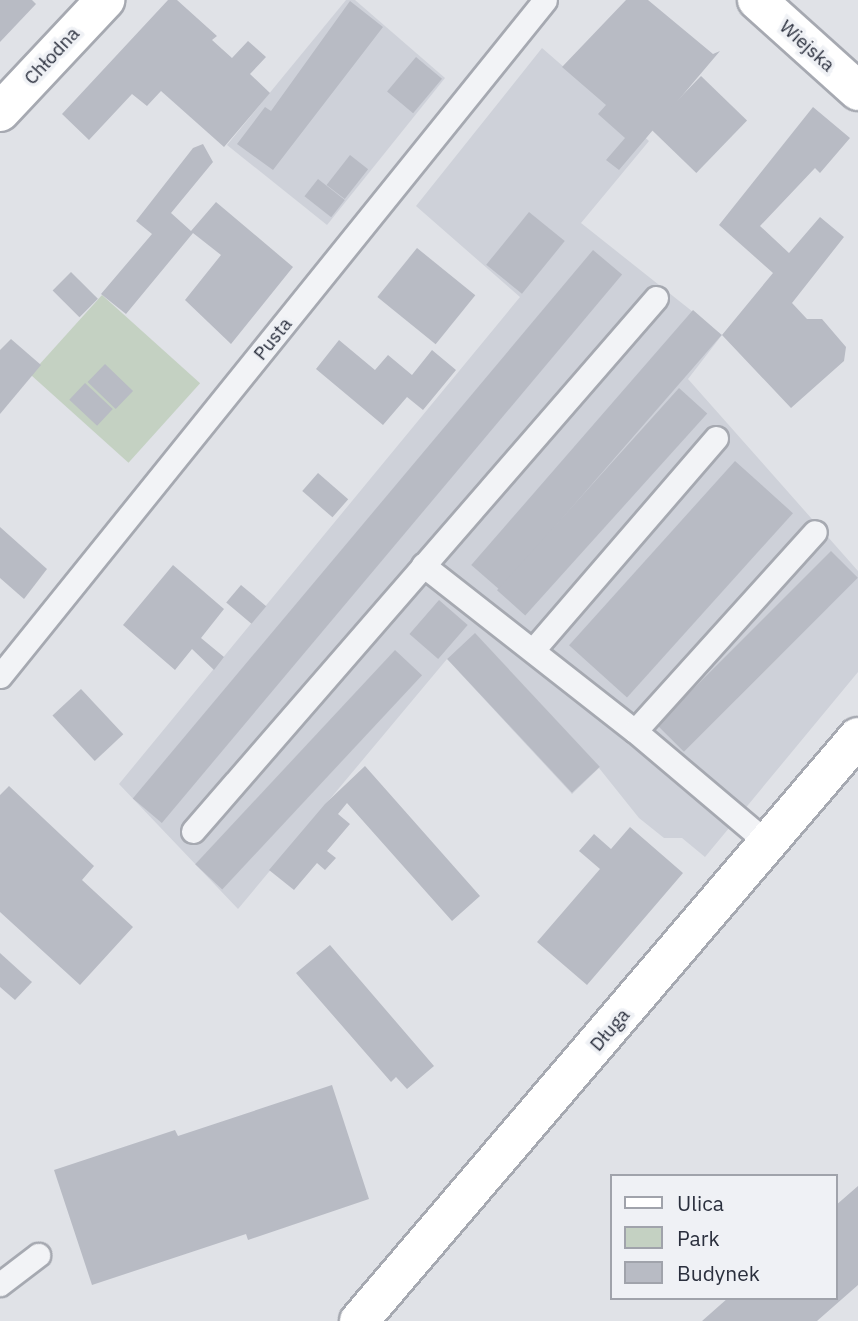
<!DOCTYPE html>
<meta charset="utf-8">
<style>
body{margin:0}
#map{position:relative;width:858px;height:1321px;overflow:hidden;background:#e0e2e7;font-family:"IBM Plex Sans",sans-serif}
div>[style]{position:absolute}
.built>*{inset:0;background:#ced1d9}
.green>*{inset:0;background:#c4d1c2;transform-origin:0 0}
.building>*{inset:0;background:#b8bbc4;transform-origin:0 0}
.roads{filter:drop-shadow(2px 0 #a6a9b1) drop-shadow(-2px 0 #a6a9b1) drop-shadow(0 2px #a6a9b1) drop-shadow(0 -2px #a6a9b1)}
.lane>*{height:23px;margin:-11.5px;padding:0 11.5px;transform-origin:11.5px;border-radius:11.5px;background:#f2f3f6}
.secondary>*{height:38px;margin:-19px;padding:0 19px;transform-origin:19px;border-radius:19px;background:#fff}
span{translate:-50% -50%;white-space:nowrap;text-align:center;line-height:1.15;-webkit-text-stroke:7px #eff1f5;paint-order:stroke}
.street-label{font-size:19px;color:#2a2f3d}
.legend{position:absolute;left:610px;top:1174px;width:228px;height:126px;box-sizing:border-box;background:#eff1f5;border:2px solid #a0a3ab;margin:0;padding:9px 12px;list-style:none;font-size:21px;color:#2a2f3d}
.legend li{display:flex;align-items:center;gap:14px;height:35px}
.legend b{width:35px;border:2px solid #a0a3ab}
</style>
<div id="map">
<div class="built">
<i style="clip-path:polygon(346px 0,355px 0,445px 78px,327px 225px,227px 145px)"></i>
<i style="clip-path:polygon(542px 48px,649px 141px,581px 223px,722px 335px,688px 379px,858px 571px,858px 672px,705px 857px,682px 838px,664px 838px,639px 818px,599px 768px,572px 794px,447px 659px,238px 909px,119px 784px,520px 297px,416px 206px)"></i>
</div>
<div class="green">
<i style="left:102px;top:295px;width:132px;height:107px;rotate:42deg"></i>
</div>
<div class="building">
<i style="clip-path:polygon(0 0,32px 0,36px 4px,0 42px)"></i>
<i style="clip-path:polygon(168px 0,177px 0,217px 36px,212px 40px,232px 58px,248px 41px,266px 57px,250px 74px,270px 93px,224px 147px,161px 91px,147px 106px,132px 94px,89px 140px,62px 114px)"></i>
<i style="clip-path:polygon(626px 0,648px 0,713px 54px,720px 51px,619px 170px,606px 160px,625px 138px,598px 114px,606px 105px,562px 67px)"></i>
<i style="clip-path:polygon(350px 1px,383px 27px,273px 170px,237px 144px,265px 107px,271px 111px)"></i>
<i style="left:416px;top:57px;width:34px;height:45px;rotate:40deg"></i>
<i style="left:701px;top:76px;width:64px;height:73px;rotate:44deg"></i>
<i style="clip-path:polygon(813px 107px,850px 138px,820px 173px,815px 168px,760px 226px,789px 253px,820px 217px,844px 237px,792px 303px,807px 319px,822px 319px,846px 347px,844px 361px,791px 408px,722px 335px,773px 273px,719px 225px)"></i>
<i style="clip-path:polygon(203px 144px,213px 162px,171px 213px,191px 231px,216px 202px,293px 267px,231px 344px,185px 300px,221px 255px,193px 233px,126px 314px,101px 294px,152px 234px,136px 221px,193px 148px)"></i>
<i style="left:350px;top:155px;width:23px;height:38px;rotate:38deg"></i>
<i style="left:318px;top:179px;width:34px;height:22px;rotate:38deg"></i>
<i style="left:529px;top:212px;width:46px;height:68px;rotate:39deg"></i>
<i style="left:417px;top:248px;width:75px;height:63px;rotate:39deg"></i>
<i style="left:593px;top:250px;width:38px;height:716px;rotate:40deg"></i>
<i style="left:71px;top:272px;width:38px;height:26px;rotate:45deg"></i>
<i style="left:693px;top:310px;width:38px;height:338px;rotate:41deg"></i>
<i style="clip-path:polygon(11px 339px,41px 365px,0 414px,0 350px)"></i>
<i style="clip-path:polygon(339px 340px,375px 370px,388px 355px,412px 375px,432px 350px,456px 370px,423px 410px,407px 397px,383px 425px,316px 369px)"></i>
<i style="left:105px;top:364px;width:39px;height:25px;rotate:44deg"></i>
<i style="left:85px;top:383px;width:38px;height:23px;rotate:43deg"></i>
<i style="left:679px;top:388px;width:38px;height:272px;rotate:42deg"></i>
<i style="left:735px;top:461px;width:78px;height:248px;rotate:42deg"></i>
<i style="left:318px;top:473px;width:40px;height:24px;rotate:41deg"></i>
<i style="clip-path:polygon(0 527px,47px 569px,24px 599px,0 578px)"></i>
<i style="left:831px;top:551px;width:38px;height:246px;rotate:45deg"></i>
<i style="clip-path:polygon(173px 565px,224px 609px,201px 638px,224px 657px,214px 670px,192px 649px,175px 670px,123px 625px)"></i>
<i style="left:241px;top:585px;width:33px;height:23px;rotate:40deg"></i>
<i style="left:439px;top:600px;width:38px;height:45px;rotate:41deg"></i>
<i style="left:475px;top:633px;width:183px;height:38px;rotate:47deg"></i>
<i style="left:395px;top:650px;width:37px;height:293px;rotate:43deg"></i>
<i style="left:81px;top:689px;width:62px;height:39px;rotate:47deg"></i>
<i style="clip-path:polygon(365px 766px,480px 896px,452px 921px,347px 803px,338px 814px,350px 824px,327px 851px,336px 858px,325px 870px,317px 863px,294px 890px,269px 870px,325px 804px)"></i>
<i style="clip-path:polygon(9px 786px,94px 866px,82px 880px,133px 927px,80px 985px,0 912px,0 795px)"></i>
<i style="clip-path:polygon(630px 827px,683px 873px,587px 985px,537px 942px,600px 869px,579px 851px,594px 834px,611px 849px)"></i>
<i style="clip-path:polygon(330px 945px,434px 1066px,407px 1089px,396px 1077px,391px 1082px,296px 973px)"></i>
<i style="clip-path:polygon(0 953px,32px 982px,15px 1000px,0 987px)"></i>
<i style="clip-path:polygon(332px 1085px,369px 1199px,248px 1240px,246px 1234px,92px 1285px,54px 1170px,175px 1130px,178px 1136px)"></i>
<i style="clip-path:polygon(858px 1186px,858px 1285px,817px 1321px,702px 1321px,728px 1298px,835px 1298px,835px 1206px)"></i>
</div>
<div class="roads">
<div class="lane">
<i style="left:423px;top:565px;width:269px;rotate:38.1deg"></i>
<i style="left:635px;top:731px;width:177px;rotate:40.2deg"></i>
<i style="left:533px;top:650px;width:280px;rotate:-49.2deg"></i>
<i style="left:0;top:676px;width:868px;rotate:-51.12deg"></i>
<i style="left:635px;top:731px;width:268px;rotate:-47.9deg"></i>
<i style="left:193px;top:831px;width:706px;rotate:-49.02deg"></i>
<i style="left:0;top:1284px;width:48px;rotate:-37.3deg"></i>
</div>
<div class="secondary">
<i style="left:757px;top:0;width:136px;rotate:42deg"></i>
<i style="left:0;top:112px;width:154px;rotate:-46.8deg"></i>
<i style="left:359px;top:1321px;width:768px;rotate:-49.49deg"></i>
</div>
</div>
<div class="street-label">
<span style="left:807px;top:46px;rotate:42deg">Wiejska</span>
<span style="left:52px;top:56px;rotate:-47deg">Chłodna</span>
<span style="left:273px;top:339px;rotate:-51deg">Pusta</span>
<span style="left:610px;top:1030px;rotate:-49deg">Długa</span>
</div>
<ul class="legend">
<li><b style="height:9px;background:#fff"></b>Ulica</li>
<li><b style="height:19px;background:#c4d1c2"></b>Park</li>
<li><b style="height:19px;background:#b8bbc4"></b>Budynek</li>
</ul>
</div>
